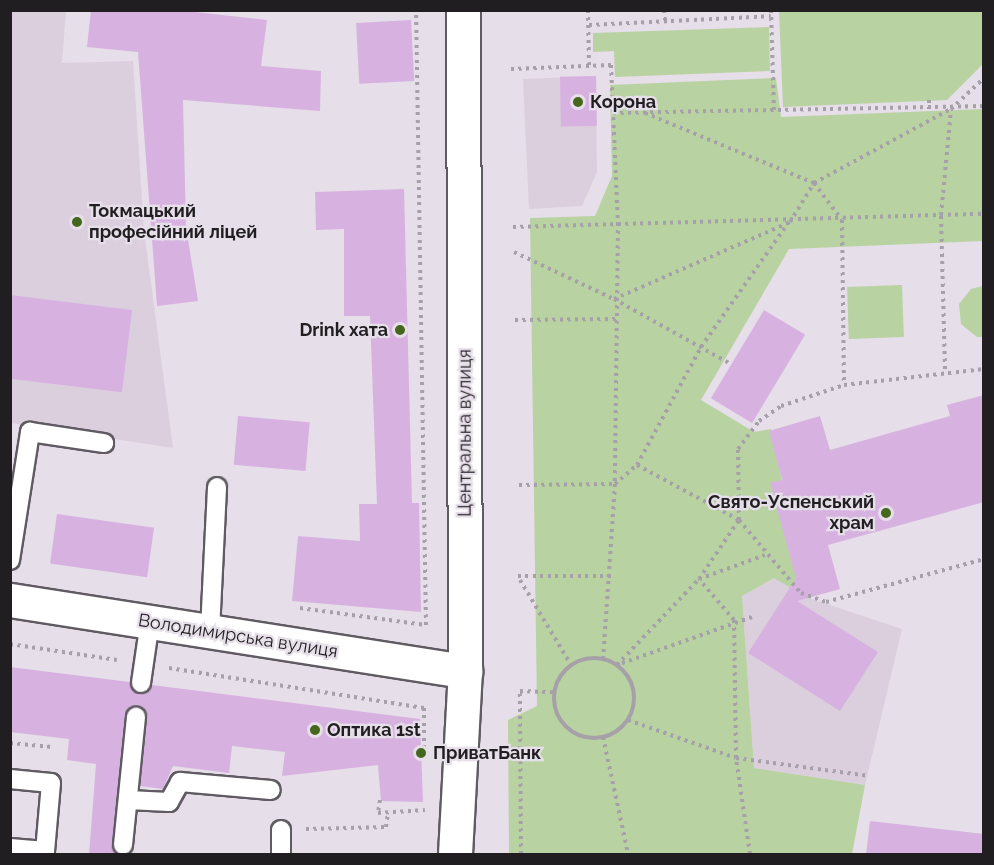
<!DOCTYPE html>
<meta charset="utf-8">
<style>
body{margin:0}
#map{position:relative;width:994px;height:865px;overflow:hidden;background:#e6dee8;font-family:Raleway,sans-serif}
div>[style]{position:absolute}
.built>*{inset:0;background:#dbcfde}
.green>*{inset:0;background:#b8d2a2;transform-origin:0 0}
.building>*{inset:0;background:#d7b2e1;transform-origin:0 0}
.path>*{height:4px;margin-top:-2px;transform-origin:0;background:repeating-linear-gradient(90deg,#a6a0a8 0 3px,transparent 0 7.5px)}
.path>.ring{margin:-2px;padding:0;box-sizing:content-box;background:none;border:4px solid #a6a0a8;border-radius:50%}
.roads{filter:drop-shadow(2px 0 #605a62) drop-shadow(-2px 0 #605a62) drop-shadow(0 2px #605a62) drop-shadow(0 -2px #605a62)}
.lane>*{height:18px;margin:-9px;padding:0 9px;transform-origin:9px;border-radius:9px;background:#fff}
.street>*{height:33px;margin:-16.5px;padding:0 16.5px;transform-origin:16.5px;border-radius:16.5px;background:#fff}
.secondary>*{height:33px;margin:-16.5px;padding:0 16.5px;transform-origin:16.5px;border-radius:16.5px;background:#fff}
.dots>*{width:16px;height:16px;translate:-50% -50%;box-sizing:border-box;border:3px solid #e6dee8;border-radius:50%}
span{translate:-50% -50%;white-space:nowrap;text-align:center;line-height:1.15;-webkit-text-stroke:4.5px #e6dee8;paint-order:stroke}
.poi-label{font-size:18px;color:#211e21;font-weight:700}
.left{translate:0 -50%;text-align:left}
.right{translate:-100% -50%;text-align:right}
.street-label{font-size:18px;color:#211e21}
.frame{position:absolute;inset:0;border:12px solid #211e21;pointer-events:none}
</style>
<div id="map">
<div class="built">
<i style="clip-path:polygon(10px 11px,66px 11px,62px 63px,133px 61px,144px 231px,173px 448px,11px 423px)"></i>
<i style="clip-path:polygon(596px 76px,597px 172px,582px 206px,529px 209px,523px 79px)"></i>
<i style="clip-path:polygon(774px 577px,806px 597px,902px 629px,865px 785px,754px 768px,742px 596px)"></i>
</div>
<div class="green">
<i style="clip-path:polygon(779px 11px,983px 11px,983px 64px,947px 100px,783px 107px)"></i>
<i style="clip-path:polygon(769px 27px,770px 71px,615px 77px,614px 51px,593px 52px,593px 33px)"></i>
<i style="clip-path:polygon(776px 78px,781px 117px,983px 109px,983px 241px,789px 249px,701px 400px,754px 432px,771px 429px,806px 597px,774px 578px,742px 596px,754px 768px,865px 785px,852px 854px,509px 854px,508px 720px,537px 706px,530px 218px,595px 216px,612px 176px,610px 85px)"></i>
<i style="left:902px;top:285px;width:52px;height:55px;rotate:88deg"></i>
<i style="clip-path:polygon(983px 286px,983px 337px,977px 337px,961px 324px,959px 304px,971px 289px)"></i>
</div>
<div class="building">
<i style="clip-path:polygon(91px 10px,177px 10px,267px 20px,261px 66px,321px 71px,320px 111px,183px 100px,186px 227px,198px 301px,157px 306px,138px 52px,87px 47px)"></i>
<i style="left:411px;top:20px;width:61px;height:55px;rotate:87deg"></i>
<i style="left:596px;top:76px;width:50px;height:36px;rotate:89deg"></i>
<i style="clip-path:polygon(404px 189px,412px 503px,419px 503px,421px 612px,292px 601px,298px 536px,360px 541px,359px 504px,377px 504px,370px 316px,344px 316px,344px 229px,316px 230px,315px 192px)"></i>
<i style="left:10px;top:295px;width:123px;height:83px;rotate:7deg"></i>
<i style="left:764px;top:310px;width:48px;height:103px;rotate:31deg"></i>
<i style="clip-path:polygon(984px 395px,984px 502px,828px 545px,840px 589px,797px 601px,878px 652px,840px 711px,748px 653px,796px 578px,770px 483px,782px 480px,769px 431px,820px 416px,830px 450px,950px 416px,947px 405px)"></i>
<i style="left:238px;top:416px;width:72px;height:49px;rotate:5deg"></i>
<i style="left:57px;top:514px;width:98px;height:50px;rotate:8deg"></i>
<i style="clip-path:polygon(10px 667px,130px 682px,140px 694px,152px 685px,420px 719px,423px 802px,381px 801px,378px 765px,282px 776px,285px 752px,232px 746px,229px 773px,173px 766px,163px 789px,140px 786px,147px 718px,137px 706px,125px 716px,112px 844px,115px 855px,89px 855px,96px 764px,67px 760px,69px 739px,10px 732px)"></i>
<i style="clip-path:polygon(870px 821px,984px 834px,984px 855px,866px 855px)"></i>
</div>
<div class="path">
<i style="left:588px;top:10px;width:56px;rotate:89deg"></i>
<i style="left:664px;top:10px;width:10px;rotate:84deg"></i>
<i style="left:771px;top:10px;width:101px;rotate:88.3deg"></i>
<i style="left:589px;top:25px;width:182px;rotate:-2.8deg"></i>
<i style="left:511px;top:69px;width:100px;rotate:-2.3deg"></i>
<i style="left:611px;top:65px;width:158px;rotate:87.5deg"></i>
<i style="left:618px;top:223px;width:261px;rotate:90.7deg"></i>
<i style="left:615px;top:484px;width:175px;rotate:93.9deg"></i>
<i style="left:929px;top:100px;width:9px;rotate:90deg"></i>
<i style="left:613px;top:113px;width:371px;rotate:-1.1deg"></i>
<i style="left:645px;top:113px;width:183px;rotate:22.5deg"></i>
<i style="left:814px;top:183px;width:46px;rotate:52.9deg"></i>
<i style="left:842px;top:220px;width:165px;rotate:89.3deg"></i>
<i style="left:513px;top:227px;width:471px;rotate:-1.6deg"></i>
<i style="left:514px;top:252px;width:110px;rotate:25.2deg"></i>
<i style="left:614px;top:299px;width:134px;rotate:29.1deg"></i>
<i style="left:614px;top:299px;width:192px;rotate:-23.6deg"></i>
<i style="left:790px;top:222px;width:46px;rotate:-58.4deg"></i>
<i style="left:814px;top:183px;width:156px;rotate:-28.4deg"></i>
<i style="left:951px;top:109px;width:45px;rotate:-43.2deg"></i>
<i style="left:515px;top:320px;width:102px;rotate:-0.6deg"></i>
<i style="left:945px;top:369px;width:154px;rotate:-91.5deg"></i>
<i style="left:941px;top:215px;width:106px;rotate:-84.6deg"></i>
<i style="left:637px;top:465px;width:134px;rotate:-61.5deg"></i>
<i style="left:701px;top:347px;width:153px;rotate:-54.9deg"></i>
<i style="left:519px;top:485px;width:96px;rotate:-0.6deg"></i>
<i style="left:615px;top:484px;width:29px;rotate:-41deg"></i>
<i style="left:637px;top:465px;width:116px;rotate:28.3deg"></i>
<i style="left:739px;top:520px;width:96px;rotate:49.7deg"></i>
<i style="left:801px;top:593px;width:27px;rotate:20deg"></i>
<i style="left:826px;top:602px;width:164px;rotate:-15.2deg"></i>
<i style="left:518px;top:576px;width:93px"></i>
<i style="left:520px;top:580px;width:99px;rotate:59deg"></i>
<i style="left:300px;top:608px;width:127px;rotate:7.7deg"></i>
<i style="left:426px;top:625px;width:615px;rotate:-90.93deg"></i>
<i style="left:752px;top:617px;width:143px;rotate:160.4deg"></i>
<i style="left:617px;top:665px;width:119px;rotate:-46.4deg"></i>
<i style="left:699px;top:579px;width:70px;rotate:-20deg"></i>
<i style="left:10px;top:644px;width:108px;rotate:8.5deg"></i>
<i class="ring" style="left:554px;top:658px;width:76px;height:76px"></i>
<i style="left:169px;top:668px;width:258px;rotate:8.9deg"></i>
<i style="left:424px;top:708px;width:41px;rotate:90deg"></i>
<i style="left:628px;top:720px;width:114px;rotate:19.4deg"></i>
<i style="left:736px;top:758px;width:135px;rotate:7.7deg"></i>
<i style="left:603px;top:737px;width:120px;rotate:77.9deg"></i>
<i style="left:10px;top:743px;width:42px;rotate:5.4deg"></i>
<i style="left:380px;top:800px;width:13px;rotate:99deg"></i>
<i style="left:378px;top:813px;width:47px;rotate:-3.7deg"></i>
<i style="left:306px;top:829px;width:80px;rotate:-1.4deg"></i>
<i style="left:386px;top:827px;width:15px;rotate:-82deg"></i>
<i style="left:521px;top:854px;width:163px;rotate:-90.4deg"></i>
<i style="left:520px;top:691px;width:33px;rotate:2deg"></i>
<i style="left:750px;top:854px;width:97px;rotate:-98.3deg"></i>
<i style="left:736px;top:758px;width:138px;rotate:-90.8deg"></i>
<i style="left:734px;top:620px;width:54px;rotate:-130.5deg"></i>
<i style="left:699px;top:579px;width:71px;rotate:-55.9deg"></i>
<i style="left:739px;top:520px;width:71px;rotate:-90.8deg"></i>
<i style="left:738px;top:449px;width:35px;rotate:-53deg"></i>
<i style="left:759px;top:421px;width:27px;rotate:-34deg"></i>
<i style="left:781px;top:406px;width:66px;rotate:-18.4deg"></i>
<i style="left:844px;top:385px;width:141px;rotate:-6.5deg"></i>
</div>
<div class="roads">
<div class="lane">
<i style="left:10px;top:560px;width:130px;rotate:-81.1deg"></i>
<i style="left:30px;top:432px;width:75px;rotate:8.5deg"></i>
<i style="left:210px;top:631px;width:144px;rotate:-87.2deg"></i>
<i style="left:141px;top:683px;width:63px;rotate:-81.7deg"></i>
<i style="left:10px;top:779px;width:41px;rotate:5.6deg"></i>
<i style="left:51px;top:783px;width:68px;rotate:95deg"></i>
<i style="left:45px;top:851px;width:35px;rotate:-175deg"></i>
<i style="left:128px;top:800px;width:41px;rotate:2.8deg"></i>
<i style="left:169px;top:802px;width:23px;rotate:-61deg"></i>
<i style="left:180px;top:782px;width:91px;rotate:5deg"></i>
<i style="left:281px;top:830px;width:24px;rotate:90deg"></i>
<i style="left:123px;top:845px;width:129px;rotate:-84.2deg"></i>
</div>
<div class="street">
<i style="left:455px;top:854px;width:183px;rotate:-86.9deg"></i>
</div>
<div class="secondary">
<i style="left:10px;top:600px;width:461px;rotate:8.9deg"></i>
<i style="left:465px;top:671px;width:661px;rotate:-90.17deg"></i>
</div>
</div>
<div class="dots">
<i style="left:578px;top:102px;background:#45661d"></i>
<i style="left:77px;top:222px;background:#45661d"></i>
<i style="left:400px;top:330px;background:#45661d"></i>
<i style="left:886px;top:513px;background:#45661d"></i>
<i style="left:315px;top:730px;background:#45661d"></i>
<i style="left:421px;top:753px;background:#45661d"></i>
</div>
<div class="poi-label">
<span class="left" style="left:590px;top:102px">Корона</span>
<span class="left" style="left:89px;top:222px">Токмацький<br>професійний ліцей</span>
<span class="right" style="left:388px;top:330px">Drink хата</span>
<span class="right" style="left:874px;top:513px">Свято-Успенський<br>храм</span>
<span class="left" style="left:327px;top:730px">Оптика 1st</span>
<span class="left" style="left:433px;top:753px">ПриватБанк</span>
</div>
<div class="street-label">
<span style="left:465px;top:433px;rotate:-90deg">Центральна вулиця</span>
<span style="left:238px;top:636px;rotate:9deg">Володимирська вулиця</span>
</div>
<div class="frame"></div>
</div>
